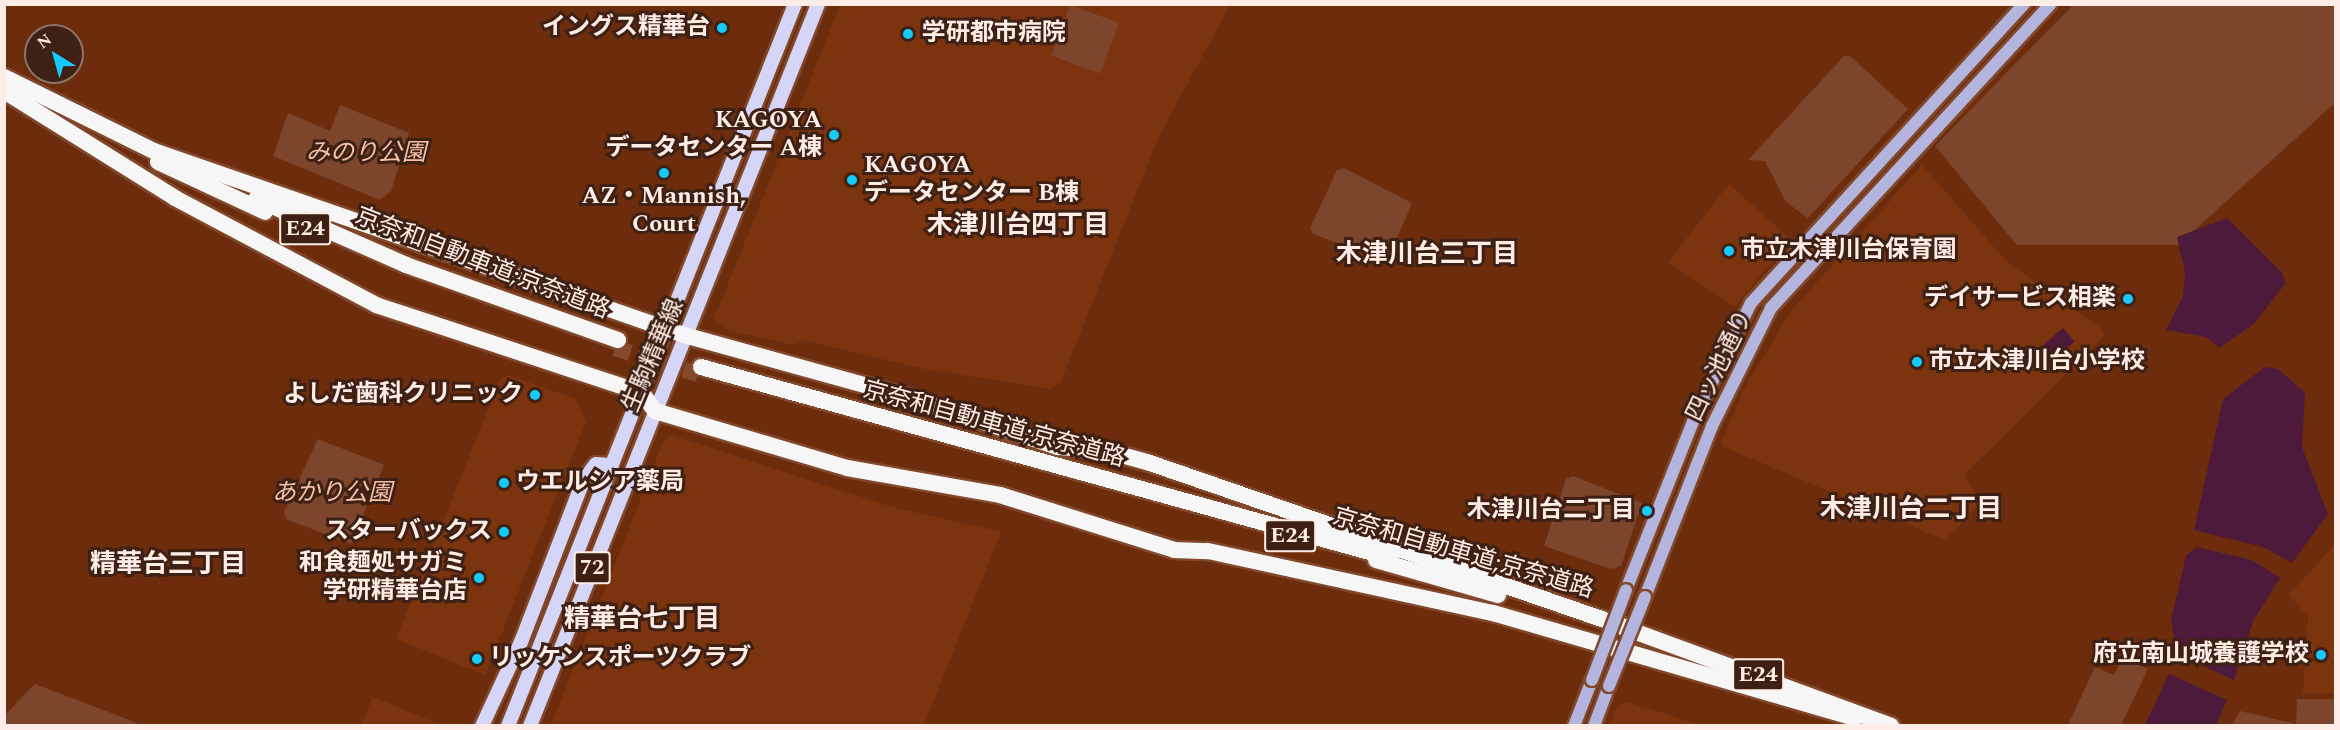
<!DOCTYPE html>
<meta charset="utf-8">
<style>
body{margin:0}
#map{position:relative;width:2340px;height:730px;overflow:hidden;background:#6d2d0d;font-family:Spectral,"Noto Sans JP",serif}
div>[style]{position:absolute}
.built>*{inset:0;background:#7c340f}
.green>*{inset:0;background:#7d452c;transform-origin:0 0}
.water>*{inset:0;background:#4d1a3b;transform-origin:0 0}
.motorway-tunnel>*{height:16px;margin-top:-8px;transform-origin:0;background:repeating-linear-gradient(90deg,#834a2e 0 16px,transparent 0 24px)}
.roads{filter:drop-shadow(2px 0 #81482b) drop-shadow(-2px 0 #81482b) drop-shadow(0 2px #81482b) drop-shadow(0 -2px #81482b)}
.secondary>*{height:12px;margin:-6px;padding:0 6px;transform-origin:6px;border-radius:6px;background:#b4b5df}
.primary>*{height:14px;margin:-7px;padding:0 7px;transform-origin:7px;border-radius:7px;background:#d5d6f7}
.motorway>*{height:16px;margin:-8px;padding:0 8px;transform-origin:8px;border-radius:8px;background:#f6f6f6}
.bridges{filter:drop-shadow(2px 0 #81482b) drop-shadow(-2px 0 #81482b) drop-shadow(0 2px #81482b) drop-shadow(0 -2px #81482b)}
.secondary-bridge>*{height:12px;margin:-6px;padding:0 6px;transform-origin:6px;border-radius:6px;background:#b4b5df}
.dots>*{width:16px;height:16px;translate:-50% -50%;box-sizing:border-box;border:3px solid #3e2114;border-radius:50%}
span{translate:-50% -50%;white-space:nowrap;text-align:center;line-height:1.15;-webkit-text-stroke:6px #3e2114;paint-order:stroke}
.shield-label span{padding:2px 4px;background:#3e2114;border:2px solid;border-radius:4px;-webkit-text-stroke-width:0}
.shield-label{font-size:22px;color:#feede6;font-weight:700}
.poi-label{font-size:24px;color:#feede6;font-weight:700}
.right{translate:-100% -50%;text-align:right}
.left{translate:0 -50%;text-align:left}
.park-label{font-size:24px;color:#f7c0a9;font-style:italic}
.street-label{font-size:24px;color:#feede6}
.neighbourhood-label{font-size:26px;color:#feede6;font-weight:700}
.frame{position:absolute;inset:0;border:6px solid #feede6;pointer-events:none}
.north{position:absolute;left:24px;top:24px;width:60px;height:60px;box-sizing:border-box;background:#3e2114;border:2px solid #8b7368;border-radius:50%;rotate:323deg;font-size:16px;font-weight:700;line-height:24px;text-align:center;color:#feede6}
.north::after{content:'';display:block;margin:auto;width:21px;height:27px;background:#16cafb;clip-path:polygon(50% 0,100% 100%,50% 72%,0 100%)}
</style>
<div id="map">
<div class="built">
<i style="clip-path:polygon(840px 5px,1230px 5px,1159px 136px,1060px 383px,1051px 389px,925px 369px,802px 340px,795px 345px,730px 331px,714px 319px)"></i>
<i style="clip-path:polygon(1922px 165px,2008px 263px,2103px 330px,2104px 336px,1964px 475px,1981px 503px,1945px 540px,1724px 447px,1722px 440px,1746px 385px,1792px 310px)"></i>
<i style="clip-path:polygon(1729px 184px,1791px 240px,1734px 307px,1668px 262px)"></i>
<i style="clip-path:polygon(508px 375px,576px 399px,586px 422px,485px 675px,396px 639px,500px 379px)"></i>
<i style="clip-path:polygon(671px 435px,892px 507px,1001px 532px,924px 725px,551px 725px,664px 440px)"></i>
<i style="clip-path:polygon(2335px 544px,2335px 693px,2303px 694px,2308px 616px,2289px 595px)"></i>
<i style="clip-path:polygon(373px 697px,441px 725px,361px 725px)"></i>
<i style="clip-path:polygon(1626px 702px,1662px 713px,1699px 725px,1610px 725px,1617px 706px)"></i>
</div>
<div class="green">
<i style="left:1070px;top:5px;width:52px;height:54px;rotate:20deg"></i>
<i style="clip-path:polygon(2073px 5px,2335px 5px,2335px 103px,2178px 245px,2017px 245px,1935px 146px)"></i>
<i style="clip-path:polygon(1844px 56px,1850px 56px,1908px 109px,1808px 218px,1786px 202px,1765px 161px,1748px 160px)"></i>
<i style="clip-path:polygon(340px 105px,409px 133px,391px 191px,380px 200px,273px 156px,288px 113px,330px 131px)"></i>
<i style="clip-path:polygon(1344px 168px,1412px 203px,1387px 262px,1313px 234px,1310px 228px,1337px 170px)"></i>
<i style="clip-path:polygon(318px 439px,384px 465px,351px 544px,286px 519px,284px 512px)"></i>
<i style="clip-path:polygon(1573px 476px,1642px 503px,1621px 566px,1611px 569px,1544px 546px,1566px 479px)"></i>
<i style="clip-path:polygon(2123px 657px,2148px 669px,2121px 725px,2068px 725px,2095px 667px,2114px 675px)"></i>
<i style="clip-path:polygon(35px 684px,119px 716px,141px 725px,5px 725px,5px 715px)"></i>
<i style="clip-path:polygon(2297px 699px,2335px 699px,2335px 725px,2232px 725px,2240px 711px,2296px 724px)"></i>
</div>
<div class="water">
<i style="clip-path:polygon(2227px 218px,2283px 274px,2285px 284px,2254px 324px,2219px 348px,2206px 337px,2166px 330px,2183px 296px,2185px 273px,2177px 237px)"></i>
<i style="left:2063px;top:328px;width:18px;height:38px;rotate:49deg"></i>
<i style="clip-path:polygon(2265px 367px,2278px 369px,2305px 393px,2302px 447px,2328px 514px,2292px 563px,2263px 547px,2194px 530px,2223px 399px)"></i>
<i style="clip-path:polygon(2197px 547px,2252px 560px,2280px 578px,2253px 621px,2234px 680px,2177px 654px,2171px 620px,2186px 556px)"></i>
<i style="clip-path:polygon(2169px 674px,2227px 700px,2216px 725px,2145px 725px)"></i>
</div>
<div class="motorway-tunnel">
<i style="left:615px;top:348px;width:87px;rotate:17.4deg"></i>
</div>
<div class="roads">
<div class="secondary">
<i style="left:1626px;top:590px;width:184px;rotate:-68.3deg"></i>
<i style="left:1694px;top:419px;width:129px;rotate:-63.8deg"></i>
<i style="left:1751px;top:303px;width:405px;rotate:-47.6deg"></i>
<i style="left:1645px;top:597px;width:184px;rotate:-68.6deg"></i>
<i style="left:1712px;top:426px;width:132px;rotate:-63.4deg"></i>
<i style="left:1771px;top:308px;width:413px;rotate:-47.4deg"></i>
<i style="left:1574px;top:726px;width:49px;rotate:-68.6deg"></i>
<i style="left:1594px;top:726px;width:43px;rotate:-69.4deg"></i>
</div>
<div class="primary">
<i style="left:482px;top:726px;width:93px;rotate:-65.1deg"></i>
<i style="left:521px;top:642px;width:173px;rotate:-68.9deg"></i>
<i style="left:583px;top:481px;width:21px;rotate:-53deg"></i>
<i style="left:596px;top:464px;width:16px;rotate:4deg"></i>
<i style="left:508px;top:726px;width:777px;rotate:-68.32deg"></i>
<i style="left:530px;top:726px;width:777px;rotate:-68.25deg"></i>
</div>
<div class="motorway">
<i style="left:4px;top:77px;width:176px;rotate:26.3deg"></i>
<i style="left:4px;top:91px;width:202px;rotate:32deg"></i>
<i style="left:175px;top:198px;width:228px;rotate:28deg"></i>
<i style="left:376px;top:305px;width:280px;rotate:18.3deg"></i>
<i style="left:642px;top:393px;width:22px;rotate:54deg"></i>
<i style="left:655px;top:411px;width:200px;rotate:16.5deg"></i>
<i style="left:847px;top:468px;width:155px;rotate:10deg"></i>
<i style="left:1000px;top:495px;width:182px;rotate:17.5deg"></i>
<i style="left:1174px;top:550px;width:34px;rotate:2deg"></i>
<i style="left:1208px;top:551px;width:292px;rotate:12.3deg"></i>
<i style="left:1493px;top:613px;width:377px;rotate:16.2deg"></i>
<i style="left:154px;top:151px;width:561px;rotate:19.15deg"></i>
<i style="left:684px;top:335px;width:240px;rotate:15.5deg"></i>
<i style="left:915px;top:399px;width:151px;rotate:18.6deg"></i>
<i style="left:1058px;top:447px;width:46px;rotate:3.7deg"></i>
<i style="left:1104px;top:450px;width:48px;rotate:15.8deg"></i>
<i style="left:1150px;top:463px;width:503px;rotate:19.05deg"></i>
<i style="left:158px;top:162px;width:118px;rotate:25deg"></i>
<i style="left:256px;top:199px;width:164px;rotate:23.7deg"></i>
<i style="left:406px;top:265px;width:225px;rotate:19.5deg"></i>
<i style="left:701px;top:367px;width:716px;rotate:15.47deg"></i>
<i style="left:1376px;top:560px;width:127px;rotate:16deg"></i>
<i style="left:1617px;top:625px;width:292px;rotate:20.2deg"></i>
</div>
</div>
<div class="bridges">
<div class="secondary-bridge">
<i style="left:1592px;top:680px;width:96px;rotate:-69.3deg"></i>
<i style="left:1609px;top:686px;width:96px;rotate:-68deg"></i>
</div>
</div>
<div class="dots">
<i style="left:722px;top:28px;background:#16cafb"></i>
<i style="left:908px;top:34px;background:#16cafb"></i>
<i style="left:834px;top:135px;background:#16cafb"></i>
<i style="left:664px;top:173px;background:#16cafb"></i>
<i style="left:852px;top:180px;background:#16cafb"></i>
<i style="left:1729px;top:251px;background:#16cafb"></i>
<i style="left:2128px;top:299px;background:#16cafb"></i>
<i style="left:1917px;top:362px;background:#16cafb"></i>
<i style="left:535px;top:395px;background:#16cafb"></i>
<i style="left:504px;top:483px;background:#16cafb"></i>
<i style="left:1647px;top:511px;background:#16cafb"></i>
<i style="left:504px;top:532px;background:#16cafb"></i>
<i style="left:479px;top:578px;background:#16cafb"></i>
<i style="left:2321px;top:655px;background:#16cafb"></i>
<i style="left:477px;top:659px;background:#16cafb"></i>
</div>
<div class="shield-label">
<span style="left:305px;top:229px">E24</span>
<span style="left:1290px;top:536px">E24</span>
<span style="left:592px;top:568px">72</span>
<span style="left:1758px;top:675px">E24</span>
</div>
<div class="poi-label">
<span class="right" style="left:710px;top:28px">イングス精華台</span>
<span class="left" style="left:922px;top:34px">学研都市病院</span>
<span class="right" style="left:822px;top:135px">KAGOYA<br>データセンター A棟</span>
<span class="left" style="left:864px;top:180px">KAGOYA<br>データセンター B棟</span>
<span style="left:664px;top:211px">AZ・Mannish,<br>Court</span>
<span class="left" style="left:1741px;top:251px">市立木津川台保育園</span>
<span class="right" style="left:2116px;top:299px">デイサービス相楽</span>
<span class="left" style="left:1929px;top:362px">市立木津川台小学校</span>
<span class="right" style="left:523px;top:395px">よしだ歯科クリニック</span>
<span class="left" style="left:516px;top:483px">ウエルシア薬局</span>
<span class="right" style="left:1635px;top:511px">木津川台二丁目</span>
<span class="right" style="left:492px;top:532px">スターバックス</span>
<span class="right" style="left:467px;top:578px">和食麺処サガミ<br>学研精華台店</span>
<span class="right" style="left:2309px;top:655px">府立南山城養護学校</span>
<span class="left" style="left:489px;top:659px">リッケンスポーツクラブ</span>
</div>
<div class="park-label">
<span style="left:366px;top:154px">みのり公園</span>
<span style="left:332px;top:494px">あかり公園</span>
</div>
<div class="street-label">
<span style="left:482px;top:264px;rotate:21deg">京奈和自動車道;京奈道路</span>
<span style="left:654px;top:356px;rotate:-67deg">生駒精華線</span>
<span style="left:1720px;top:366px;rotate:-64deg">四ッ池通り</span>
<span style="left:994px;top:425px;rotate:15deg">京奈和自動車道;京奈道路</span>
<span style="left:1463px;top:554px;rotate:16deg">京奈和自動車道;京奈道路</span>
</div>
<div class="neighbourhood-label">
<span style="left:1018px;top:226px">木津川台四丁目</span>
<span style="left:1427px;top:255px">木津川台三丁目</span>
<span style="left:1911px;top:510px">木津川台二丁目</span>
<span style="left:168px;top:565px">精華台三丁目</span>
<span style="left:642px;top:620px">精華台七丁目</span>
</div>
<div class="frame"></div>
<div class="north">N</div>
</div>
